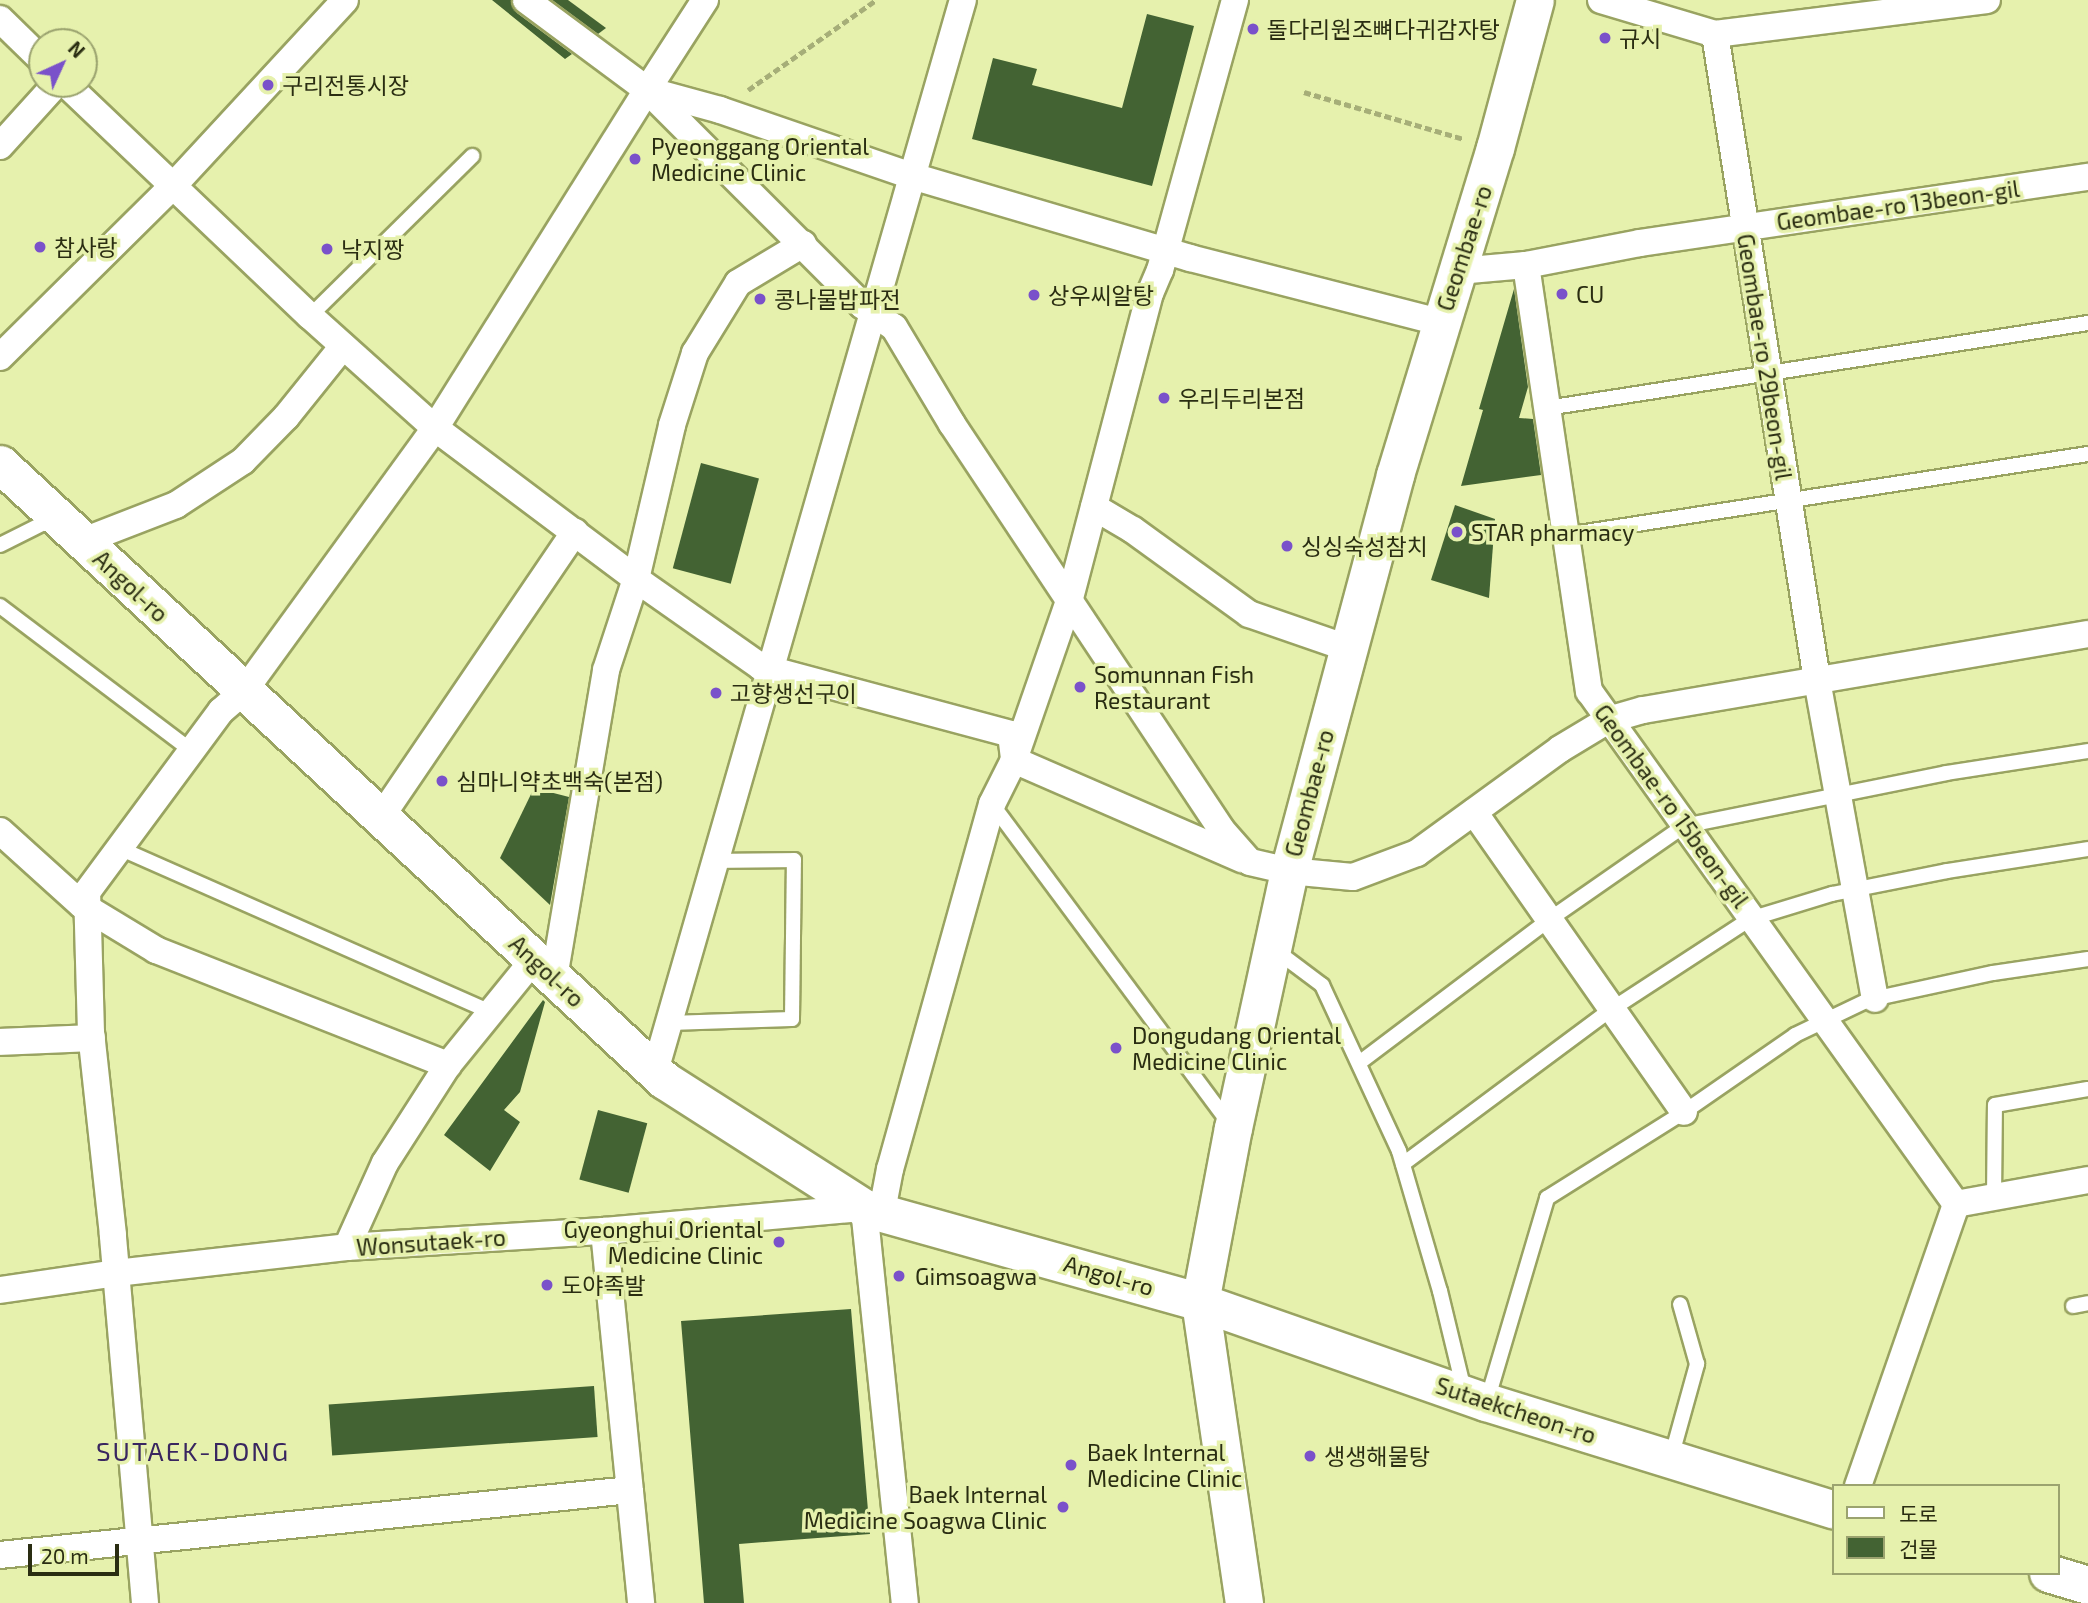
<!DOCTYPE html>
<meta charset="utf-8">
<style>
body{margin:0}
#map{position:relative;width:2088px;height:1603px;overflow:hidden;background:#e6f1ad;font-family:"Exo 2","Noto Sans KR",sans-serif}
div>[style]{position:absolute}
.building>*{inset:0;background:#436333;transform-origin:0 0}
.path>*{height:4.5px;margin-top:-2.25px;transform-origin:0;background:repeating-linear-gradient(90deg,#a6ae78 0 7px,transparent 0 10.5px)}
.roads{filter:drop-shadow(2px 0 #99a361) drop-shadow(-2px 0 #99a361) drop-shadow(0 2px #99a361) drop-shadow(0 -2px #99a361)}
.lane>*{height:14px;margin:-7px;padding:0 7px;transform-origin:7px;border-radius:7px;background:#fff}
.street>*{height:26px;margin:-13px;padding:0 13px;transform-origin:13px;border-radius:13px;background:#fff}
.secondary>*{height:37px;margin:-18.5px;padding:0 18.5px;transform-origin:18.5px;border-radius:18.5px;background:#fff}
.dots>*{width:19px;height:19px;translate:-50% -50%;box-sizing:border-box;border:4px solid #e6f1ad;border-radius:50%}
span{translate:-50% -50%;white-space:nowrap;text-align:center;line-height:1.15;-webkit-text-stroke:7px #e6f1ad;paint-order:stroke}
.poi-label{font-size:23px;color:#2a2d12}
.left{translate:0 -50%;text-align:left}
.right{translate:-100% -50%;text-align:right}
.street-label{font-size:23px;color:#2a2d12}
.quarter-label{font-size:26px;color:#392660;letter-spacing:2px}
.legend{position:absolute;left:1832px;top:1484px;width:228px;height:91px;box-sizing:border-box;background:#e6f1ad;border:2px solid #9ba36f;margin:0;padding:9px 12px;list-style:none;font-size:21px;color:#2a2d12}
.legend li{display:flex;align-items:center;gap:14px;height:35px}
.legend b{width:35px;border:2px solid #9ba36f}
.north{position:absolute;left:28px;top:28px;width:70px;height:70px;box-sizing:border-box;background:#e6f1ad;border:2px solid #9ba36f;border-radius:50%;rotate:45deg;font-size:19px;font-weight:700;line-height:28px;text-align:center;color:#2a2d12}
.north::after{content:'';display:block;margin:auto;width:24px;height:32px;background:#7a51ca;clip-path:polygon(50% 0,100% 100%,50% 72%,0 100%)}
.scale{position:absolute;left:28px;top:1544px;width:91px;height:32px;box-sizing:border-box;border:4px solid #2a2d12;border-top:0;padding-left:9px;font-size:21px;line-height:24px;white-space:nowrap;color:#2a2d12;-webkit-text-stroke:5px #e6f1ad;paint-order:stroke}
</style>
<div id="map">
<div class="building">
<i style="clip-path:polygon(492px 0,511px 0,517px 13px,572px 54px,565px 59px)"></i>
<i style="clip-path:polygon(552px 0,568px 0,606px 28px,598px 34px)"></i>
<i style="clip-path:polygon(1147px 14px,1194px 26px,1152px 186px,972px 139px,993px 58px,1037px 69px,1032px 85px,1122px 108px)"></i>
<i style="clip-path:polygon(1514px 289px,1528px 387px,1519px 418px,1533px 419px,1541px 475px,1461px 486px,1483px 410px,1479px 409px)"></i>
<i style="left:701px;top:463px;width:60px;height:109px;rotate:15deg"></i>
<i style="clip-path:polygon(1455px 505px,1495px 519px,1489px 598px,1431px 580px)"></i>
<i style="clip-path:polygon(534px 788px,569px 797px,550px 905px,500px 858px)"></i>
<i style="clip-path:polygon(543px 1000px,545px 1002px,520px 1092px,504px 1110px,520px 1122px,490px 1171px,444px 1135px)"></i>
<i style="left:598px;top:1110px;width:51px;height:72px;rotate:15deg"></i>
<i style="clip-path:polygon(851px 1309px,870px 1534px,739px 1544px,744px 1603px,704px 1603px,681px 1321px)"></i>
<i style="left:594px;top:1386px;width:51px;height:266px;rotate:86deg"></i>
</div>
<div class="path">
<i style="left:748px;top:90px;width:156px;rotate:-35.1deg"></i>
<i style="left:1304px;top:92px;width:167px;rotate:16.4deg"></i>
</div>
<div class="roads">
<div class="lane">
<i style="left:310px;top:316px;width:228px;rotate:-44.6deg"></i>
<i style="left:1547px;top:408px;width:548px;rotate:-8.93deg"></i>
<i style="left:1566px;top:535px;width:528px;rotate:-8.82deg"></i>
<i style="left:0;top:545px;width:63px;rotate:-26.6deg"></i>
<i style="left:0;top:606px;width:242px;rotate:37.1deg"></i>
<i style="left:992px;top:804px;width:397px;rotate:53.4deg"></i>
<i style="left:119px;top:848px;width:407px;rotate:23.8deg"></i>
<i style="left:1274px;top:949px;width:60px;rotate:36.9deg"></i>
<i style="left:1322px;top:985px;width:183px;rotate:65.1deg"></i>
<i style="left:1399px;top:1151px;width:146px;rotate:73.7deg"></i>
<i style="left:1440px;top:1291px;width:102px;rotate:76.4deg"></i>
<i style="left:669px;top:1023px;width:123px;rotate:-1.9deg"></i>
<i style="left:792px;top:1019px;width:159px;rotate:-89.3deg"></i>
<i style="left:794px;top:860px;width:78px;rotate:179.3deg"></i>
<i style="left:1359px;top:1063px;width:239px;rotate:-37deg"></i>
<i style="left:1550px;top:919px;width:163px;rotate:-34.8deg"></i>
<i style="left:1684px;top:826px;width:267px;rotate:-11.4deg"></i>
<i style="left:1946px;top:773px;width:144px;rotate:-8.8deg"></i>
<i style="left:1403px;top:1164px;width:260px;rotate:-36.6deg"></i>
<i style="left:1612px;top:1009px;width:165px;rotate:-33.1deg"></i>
<i style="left:1750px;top:919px;width:86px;rotate:-17deg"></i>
<i style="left:1832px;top:894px;width:117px;rotate:-11.3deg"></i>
<i style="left:1947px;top:871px;width:143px;rotate:-8.9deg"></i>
<i style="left:1994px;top:1197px;width:92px;rotate:-89.4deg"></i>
<i style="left:1995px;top:1105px;width:94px;rotate:-9.8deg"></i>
<i style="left:2073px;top:1306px;width:15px;rotate:-11deg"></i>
<i style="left:1487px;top:1401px;width:212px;rotate:-73.5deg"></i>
<i style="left:1547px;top:1198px;width:162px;rotate:-32.1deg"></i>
<i style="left:1684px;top:1112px;width:135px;rotate:-34.7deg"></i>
<i style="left:1795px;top:1035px;width:81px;rotate:-25.6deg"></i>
<i style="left:1868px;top:1000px;width:128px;rotate:-12.2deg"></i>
<i style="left:1993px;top:973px;width:96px;rotate:-8.4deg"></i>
<i style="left:1671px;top:1458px;width:98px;rotate:-74.5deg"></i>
<i style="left:1697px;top:1364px;width:62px;rotate:-105.8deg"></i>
</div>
<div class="street">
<i style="left:526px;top:0;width:151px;rotate:36.6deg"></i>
<i style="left:647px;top:90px;width:304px;rotate:45deg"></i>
<i style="left:862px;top:305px;width:39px;rotate:35deg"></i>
<i style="left:894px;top:327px;width:113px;rotate:59.1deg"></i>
<i style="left:952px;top:424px;width:485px;rotate:56.4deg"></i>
<i style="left:1220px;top:828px;width:45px;rotate:48.6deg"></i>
<i style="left:1250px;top:862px;width:40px;rotate:13deg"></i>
<i style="left:1289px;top:871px;width:64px;rotate:5.4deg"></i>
<i style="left:1353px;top:877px;width:68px;rotate:-20.6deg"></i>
<i style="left:1417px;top:853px;width:177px;rotate:-36deg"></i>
<i style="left:1560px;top:749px;width:56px;rotate:-31.1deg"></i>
<i style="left:1608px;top:720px;width:36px;rotate:-16deg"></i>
<i style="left:1643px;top:710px;width:451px;rotate:-9.7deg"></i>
<i style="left:705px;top:0;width:107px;rotate:122.8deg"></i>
<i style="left:647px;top:90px;width:76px;rotate:15.3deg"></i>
<i style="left:720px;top:110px;width:206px;rotate:19deg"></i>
<i style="left:915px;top:177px;width:287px;rotate:16.4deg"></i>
<i style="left:1190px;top:258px;width:258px;rotate:14.4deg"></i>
<i style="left:1235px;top:0;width:280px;rotate:105.5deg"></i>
<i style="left:1160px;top:270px;width:25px;rotate:113deg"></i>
<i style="left:1150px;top:293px;width:318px;rotate:104.7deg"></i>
<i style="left:1069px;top:601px;width:168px;rotate:109.1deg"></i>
<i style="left:1014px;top:760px;width:249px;rotate:23.5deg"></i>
<i style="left:1601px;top:0;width:119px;rotate:16.6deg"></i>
<i style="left:1715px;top:34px;width:274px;rotate:-7.1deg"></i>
<i style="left:0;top:19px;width:59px;rotate:44.3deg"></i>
<i style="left:1715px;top:34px;width:654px;rotate:81.03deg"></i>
<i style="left:1817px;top:680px;width:324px;rotate:79.7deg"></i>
<i style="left:66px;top:84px;width:337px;rotate:43.6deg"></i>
<i style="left:310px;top:316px;width:168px;rotate:41.9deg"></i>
<i style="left:435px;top:428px;width:251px;rotate:36.9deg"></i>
<i style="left:636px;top:579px;width:153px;rotate:35.1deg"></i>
<i style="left:761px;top:667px;width:259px;rotate:15deg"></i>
<i style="left:1011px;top:734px;width:26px;rotate:83deg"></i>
<i style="left:1014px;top:760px;width:49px;rotate:116.6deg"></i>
<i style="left:992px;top:804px;width:379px;rotate:105.6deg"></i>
<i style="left:890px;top:1169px;width:43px;rotate:100.8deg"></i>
<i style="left:0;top:146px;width:84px;rotate:-47.9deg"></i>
<i style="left:1526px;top:265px;width:431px;rotate:81.6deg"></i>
<i style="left:1589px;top:691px;width:631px;rotate:54.42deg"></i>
<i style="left:1458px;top:271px;width:68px;rotate:-5deg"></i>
<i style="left:1526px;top:265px;width:116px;rotate:-10.9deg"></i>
<i style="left:1640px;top:243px;width:453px;rotate:-8.4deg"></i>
<i style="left:0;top:357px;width:243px;rotate:-44.7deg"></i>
<i style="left:173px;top:186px;width:253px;rotate:-47.2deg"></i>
<i style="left:1094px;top:507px;width:45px;rotate:30.5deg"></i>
<i style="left:1133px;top:530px;width:143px;rotate:35.9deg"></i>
<i style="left:1249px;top:614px;width:104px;rotate:19.1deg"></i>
<i style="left:83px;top:541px;width:100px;rotate:-21.2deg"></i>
<i style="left:176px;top:505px;width:80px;rotate:-33.3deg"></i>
<i style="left:243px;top:461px;width:62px;rotate:-45.7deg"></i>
<i style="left:286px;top:417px;width:91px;rotate:-51.2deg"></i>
<i style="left:1474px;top:812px;width:366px;rotate:55deg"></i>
<i style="left:381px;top:817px;width:345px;rotate:-55.8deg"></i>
<i style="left:0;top:831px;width:110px;rotate:42.1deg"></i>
<i style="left:82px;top:905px;width:87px;rotate:31.3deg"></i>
<i style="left:156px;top:950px;width:314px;rotate:21.5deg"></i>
<i style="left:554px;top:978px;width:312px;rotate:-80.4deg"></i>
<i style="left:606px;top:670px;width:96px;rotate:-71.8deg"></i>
<i style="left:636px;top:579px;width:158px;rotate:-76.8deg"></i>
<i style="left:672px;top:425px;width:76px;rotate:-72.3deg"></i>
<i style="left:695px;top:353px;width:82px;rotate:-58.4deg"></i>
<i style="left:738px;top:283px;width:76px;rotate:-31deg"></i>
<i style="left:0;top:1042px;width:92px;rotate:-2.5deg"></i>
<i style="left:655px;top:1071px;width:1114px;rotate:-73.96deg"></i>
<i style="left:604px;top:1231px;width:374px;rotate:84.3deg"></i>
<i style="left:347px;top:1247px;width:92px;rotate:-65.7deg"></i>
<i style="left:385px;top:1163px;width:117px;rotate:-57.3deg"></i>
<i style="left:448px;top:1065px;width:136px;rotate:-50.9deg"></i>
<i style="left:0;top:1290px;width:117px;rotate:-8.3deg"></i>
<i style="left:116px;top:1273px;width:232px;rotate:-6.4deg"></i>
<i style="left:347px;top:1247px;width:257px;rotate:-3.6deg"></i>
<i style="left:604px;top:1231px;width:261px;rotate:-5.1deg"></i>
<i style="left:864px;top:1208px;width:397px;rotate:84.1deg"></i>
<i style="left:1858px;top:1486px;width:299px;rotate:-70.8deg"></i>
<i style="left:1956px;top:1204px;width:134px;rotate:-10.3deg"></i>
<i style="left:0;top:1555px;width:633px;rotate:-5.89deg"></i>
<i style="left:145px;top:1603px;width:369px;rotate:-95deg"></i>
<i style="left:113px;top:1235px;width:203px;rotate:-96.2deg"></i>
<i style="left:91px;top:1033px;width:141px;rotate:-91.6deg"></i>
<i style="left:87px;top:892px;width:225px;rotate:-53.5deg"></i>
<i style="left:221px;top:711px;width:30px;rotate:-41deg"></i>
<i style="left:244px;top:691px;width:325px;rotate:-54deg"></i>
<i style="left:435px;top:428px;width:399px;rotate:-57.9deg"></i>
</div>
<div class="secondary">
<i style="left:0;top:464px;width:906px;rotate:42.85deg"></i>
<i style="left:664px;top:1080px;width:237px;rotate:32.6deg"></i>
<i style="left:864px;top:1208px;width:349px;rotate:15.6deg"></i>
<i style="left:1200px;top:1302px;width:303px;rotate:19.3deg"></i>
<i style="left:1486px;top:1402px;width:364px;rotate:17.2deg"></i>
<i style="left:2048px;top:1573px;width:42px;rotate:16.7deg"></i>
<i style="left:1244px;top:1603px;width:304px;rotate:-98.3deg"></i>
<i style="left:1200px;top:1302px;width:177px;rotate:-79.3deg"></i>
<i style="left:1233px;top:1128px;width:263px;rotate:-77.7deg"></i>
<i style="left:1289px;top:871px;width:410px;rotate:-75deg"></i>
<i style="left:1395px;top:475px;width:342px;rotate:-73deg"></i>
<i style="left:1495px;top:148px;width:153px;rotate:-74.9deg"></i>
</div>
</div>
<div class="dots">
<i style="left:1253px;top:29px;background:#7a51ca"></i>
<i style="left:1605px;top:38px;background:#7a51ca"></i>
<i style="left:268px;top:85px;background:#7a51ca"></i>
<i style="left:635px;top:159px;background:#7a51ca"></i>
<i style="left:40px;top:247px;background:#7a51ca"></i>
<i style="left:327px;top:249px;background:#7a51ca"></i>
<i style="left:1562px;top:294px;background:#7a51ca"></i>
<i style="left:1034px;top:295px;background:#7a51ca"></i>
<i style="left:760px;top:299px;background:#7a51ca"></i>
<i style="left:1164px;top:398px;background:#7a51ca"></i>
<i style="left:1457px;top:532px;background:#7a51ca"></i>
<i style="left:1287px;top:546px;background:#7a51ca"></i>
<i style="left:1080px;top:687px;background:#7a51ca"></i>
<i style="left:716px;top:693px;background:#7a51ca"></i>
<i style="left:442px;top:781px;background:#7a51ca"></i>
<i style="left:1116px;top:1048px;background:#7a51ca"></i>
<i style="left:779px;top:1242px;background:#7a51ca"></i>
<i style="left:899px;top:1276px;background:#7a51ca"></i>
<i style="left:547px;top:1285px;background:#7a51ca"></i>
<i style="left:1310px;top:1456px;background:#7a51ca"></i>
<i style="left:1071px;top:1465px;background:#7a51ca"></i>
<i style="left:1063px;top:1507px;background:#7a51ca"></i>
</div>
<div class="poi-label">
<span class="left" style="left:1267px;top:29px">돌다리원조뼈다귀감자탕</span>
<span class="left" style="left:1619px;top:38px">규시</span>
<span class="left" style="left:282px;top:85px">구리전통시장</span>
<span class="left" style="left:651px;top:159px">Pyeonggang Oriental<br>Medicine Clinic</span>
<span class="left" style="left:54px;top:247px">참사랑</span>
<span class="left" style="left:341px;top:249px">낙지짱</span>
<span class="left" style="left:1576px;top:294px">CU</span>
<span class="left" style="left:1048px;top:295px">상우씨알탕</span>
<span class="left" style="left:774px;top:299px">콩나물밥파전</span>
<span class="left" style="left:1178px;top:398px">우리두리본점</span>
<span class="left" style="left:1471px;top:532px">STAR pharmacy</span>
<span class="left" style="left:1301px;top:546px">싱싱숙성참치</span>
<span class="left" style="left:1094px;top:687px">Somunnan Fish<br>Restaurant</span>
<span class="left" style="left:730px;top:693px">고향생선구이</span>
<span class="left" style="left:456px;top:781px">심마니약초백숙(본점)</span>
<span class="left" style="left:1132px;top:1048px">Dongudang Oriental<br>Medicine Clinic</span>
<span class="right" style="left:763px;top:1242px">Gyeonghui Oriental<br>Medicine Clinic</span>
<span class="left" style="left:915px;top:1276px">Gimsoagwa</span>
<span class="left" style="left:561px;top:1285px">도야족발</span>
<span class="left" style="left:1087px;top:1465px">Baek Internal<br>Medicine Clinic</span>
<span class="left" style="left:1324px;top:1456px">생생해물탕</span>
<span class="right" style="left:1047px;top:1507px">Baek Internal<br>Medicine Soagwa Clinic</span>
</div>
<div class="street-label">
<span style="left:1898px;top:205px;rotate:-8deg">Geombae-ro 13beon-gil</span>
<span style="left:1464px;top:248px;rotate:-72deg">Geombae-ro</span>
<span style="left:1765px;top:357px;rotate:81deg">Geombae-ro 29beon-gil</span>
<span style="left:131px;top:586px;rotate:43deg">Angol-ro</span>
<span style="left:1309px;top:793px;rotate:-75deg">Geombae-ro</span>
<span style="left:1672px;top:806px;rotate:54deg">Geombae-ro 15beon-gil</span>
<span style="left:547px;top:971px;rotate:43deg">Angol-ro</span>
<span style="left:431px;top:1242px;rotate:-4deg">Wonsutaek-ro</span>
<span style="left:1109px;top:1275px;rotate:16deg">Angol-ro</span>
<span style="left:1516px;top:1410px;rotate:18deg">Sutaekcheon-ro</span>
</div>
<div class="quarter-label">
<span style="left:193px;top:1451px">SUTAEK-DONG</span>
</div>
<ul class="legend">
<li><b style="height:9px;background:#fff"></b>도로</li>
<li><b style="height:19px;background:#436333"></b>건물</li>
</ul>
<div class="north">N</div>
<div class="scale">20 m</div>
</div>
